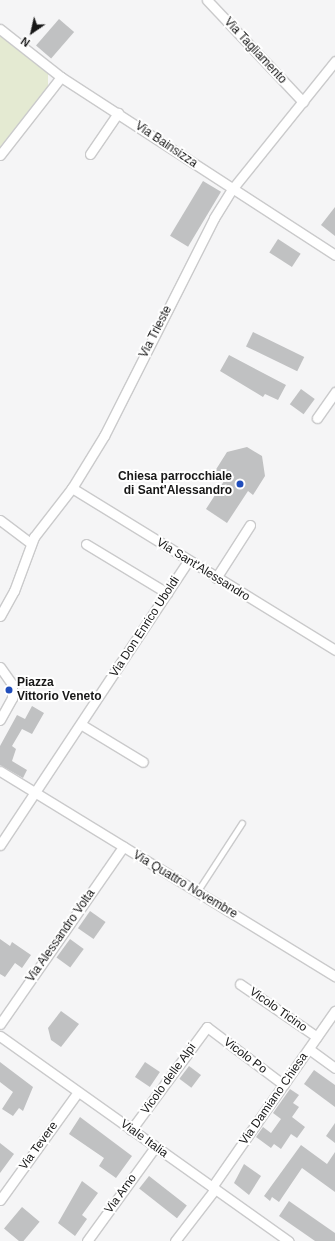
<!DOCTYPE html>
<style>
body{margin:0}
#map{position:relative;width:335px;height:1241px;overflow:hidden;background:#f5f5f6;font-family:Helvetica,sans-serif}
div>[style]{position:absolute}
.green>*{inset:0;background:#e4ead2}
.building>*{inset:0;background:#c0c1c2;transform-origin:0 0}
.roads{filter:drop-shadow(1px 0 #cacacb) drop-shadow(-1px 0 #cacacb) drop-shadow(0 1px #cacacb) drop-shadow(0 -1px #cacacb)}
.lane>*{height:4.5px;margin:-2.25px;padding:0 2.25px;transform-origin:2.25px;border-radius:2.25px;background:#fff}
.street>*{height:9px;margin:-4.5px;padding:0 4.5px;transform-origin:4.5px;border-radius:4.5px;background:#fff}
.dots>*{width:11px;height:11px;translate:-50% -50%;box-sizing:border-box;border:2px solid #fff;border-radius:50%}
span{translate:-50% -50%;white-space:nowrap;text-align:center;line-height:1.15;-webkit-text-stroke:4px #fff;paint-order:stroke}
.street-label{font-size:12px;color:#171717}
.poi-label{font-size:12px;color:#171717;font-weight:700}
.right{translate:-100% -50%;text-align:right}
.left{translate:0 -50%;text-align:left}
.north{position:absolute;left:12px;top:12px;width:40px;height:40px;-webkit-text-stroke:3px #fff;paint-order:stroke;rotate:214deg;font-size:11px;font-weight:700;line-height:16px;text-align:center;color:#171717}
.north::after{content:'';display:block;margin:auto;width:14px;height:18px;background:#171717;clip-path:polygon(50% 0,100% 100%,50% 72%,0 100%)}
</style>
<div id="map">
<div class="green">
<i style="clip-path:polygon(0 35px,48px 72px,48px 87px,0 147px)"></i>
</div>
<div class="building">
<i style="left:59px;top:19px;width:20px;height:35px;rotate:41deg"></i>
<i style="left:203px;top:181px;width:21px;height:64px;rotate:31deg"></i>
<i style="clip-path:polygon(335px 207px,335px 236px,321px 225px)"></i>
<i style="left:278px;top:239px;width:27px;height:16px;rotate:33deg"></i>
<i style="left:253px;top:332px;width:57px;height:16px;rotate:26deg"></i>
<i style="clip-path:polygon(229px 355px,286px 385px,278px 400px,265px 394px,263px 397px,220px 371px)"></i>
<i style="left:301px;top:389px;width:17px;height:19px;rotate:36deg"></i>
<i style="clip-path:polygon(247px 447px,262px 456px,265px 476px,253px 495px,248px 491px,227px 523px,206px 509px,226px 478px,215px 471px,227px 452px)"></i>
<i style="clip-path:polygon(32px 706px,44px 713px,32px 734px,22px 729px,12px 746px,16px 749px,12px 761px,27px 770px,23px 778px,0 765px,0 746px,17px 715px,25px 719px)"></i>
<i style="left:90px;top:911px;width:19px;height:21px;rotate:35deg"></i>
<i style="clip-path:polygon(0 939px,10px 946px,12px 942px,31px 955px,22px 968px,15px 963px,5px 977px,0 974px)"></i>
<i style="left:70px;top:939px;width:17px;height:23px;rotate:36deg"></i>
<i style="clip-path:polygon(61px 1011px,79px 1024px,61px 1047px,51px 1040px,48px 1028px)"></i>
<i style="clip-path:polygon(0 1062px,33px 1087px,23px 1111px,19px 1108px,13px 1116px,2px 1109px,13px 1092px,0 1082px)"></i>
<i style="left:145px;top:1062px;width:18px;height:18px;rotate:34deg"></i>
<i style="left:189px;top:1066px;width:15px;height:16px;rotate:37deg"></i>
<i style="clip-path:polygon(314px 1070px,335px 1085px,335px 1107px,304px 1084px)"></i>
<i style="clip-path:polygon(290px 1089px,299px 1095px,293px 1103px,299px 1107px,292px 1117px,305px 1127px,297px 1138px,291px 1134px,281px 1149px,274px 1144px,271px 1148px,256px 1137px,263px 1127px,271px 1133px,281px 1119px,273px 1113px)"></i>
<i style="clip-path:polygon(80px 1117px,132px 1156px,116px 1178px,99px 1166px,104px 1158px,69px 1134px)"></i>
<i style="clip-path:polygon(335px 1123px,335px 1143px,326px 1136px)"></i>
<i style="clip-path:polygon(0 1143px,14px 1154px,0 1173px)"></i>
<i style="clip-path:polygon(301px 1145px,327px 1164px,335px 1152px,335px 1192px,302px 1168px,279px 1202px,272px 1197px,270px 1201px,264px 1196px)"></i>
<i style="clip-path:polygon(244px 1164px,261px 1176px,249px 1195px,234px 1183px)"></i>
<i style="left:149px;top:1176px;width:48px;height:16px;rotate:38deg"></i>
<i style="clip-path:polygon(82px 1181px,98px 1193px,82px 1215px,87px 1219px,75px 1236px,58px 1223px)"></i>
<i style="clip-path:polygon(289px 1201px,335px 1233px,335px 1241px,315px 1241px,279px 1216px)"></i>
<i style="left:22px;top:1207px;width:23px;height:28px;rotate:40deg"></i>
</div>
<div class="roads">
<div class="lane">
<i style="left:197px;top:892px;width:82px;rotate:-56.9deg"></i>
</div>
<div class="street">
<i style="left:207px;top:0;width:140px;rotate:46.7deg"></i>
<i style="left:0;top:29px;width:78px;rotate:38.2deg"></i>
<i style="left:61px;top:77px;width:327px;rotate:33deg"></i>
<i style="left:90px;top:154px;width:50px;rotate:-55.7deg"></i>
<i style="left:0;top:155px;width:99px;rotate:-52deg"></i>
<i style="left:317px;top:418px;width:32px;rotate:-55deg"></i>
<i style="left:72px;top:488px;width:309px;rotate:31.6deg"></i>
<i style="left:0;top:520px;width:39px;rotate:37deg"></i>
<i style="left:86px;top:544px;width:95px;rotate:31.2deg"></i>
<i style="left:216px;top:578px;width:63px;rotate:-57.3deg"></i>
<i style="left:0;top:616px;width:29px;rotate:-61deg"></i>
<i style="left:14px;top:591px;width:58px;rotate:-69.7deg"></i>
<i style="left:34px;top:537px;width:62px;rotate:-52.2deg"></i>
<i style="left:72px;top:488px;width:61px;rotate:-58.4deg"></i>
<i style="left:104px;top:436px;width:244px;rotate:-63.2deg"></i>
<i style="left:214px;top:218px;width:36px;rotate:-58deg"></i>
<i style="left:233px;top:188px;width:163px;rotate:-51.2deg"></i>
<i style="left:0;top:667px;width:21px;rotate:55deg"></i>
<i style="left:12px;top:684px;width:14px;rotate:90deg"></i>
<i style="left:12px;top:698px;width:25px;rotate:119deg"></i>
<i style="left:82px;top:725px;width:71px;rotate:31.2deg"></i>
<i style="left:0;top:771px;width:393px;rotate:31.5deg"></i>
<i style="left:0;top:845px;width:341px;rotate:-56.5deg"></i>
<i style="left:240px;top:984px;width:93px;rotate:34.5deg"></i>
<i style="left:0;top:1024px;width:216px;rotate:-55.2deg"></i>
<i style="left:0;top:1036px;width:354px;rotate:35.4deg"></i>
<i style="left:309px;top:1049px;width:32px;rotate:36deg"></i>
<i style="left:131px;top:1130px;width:128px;rotate:-53.6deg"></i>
<i style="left:207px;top:1027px;width:96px;rotate:37deg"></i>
<i style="left:212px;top:1187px;width:215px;rotate:-55.1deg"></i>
<i style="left:0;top:1200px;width:133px;rotate:-54.2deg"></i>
<i style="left:87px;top:1241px;width:116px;rotate:-54.1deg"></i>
<i style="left:175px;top:1241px;width:66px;rotate:-52.4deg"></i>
</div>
</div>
<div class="dots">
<i style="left:240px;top:484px;background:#204dbb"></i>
<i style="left:9px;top:690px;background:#204dbb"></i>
</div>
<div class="street-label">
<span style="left:255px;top:51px;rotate:47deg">Via Tagliamento</span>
<span style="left:166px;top:145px;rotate:34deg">Via Bainsizza</span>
<span style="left:156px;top:332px;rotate:-63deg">Via Trieste</span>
<span style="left:203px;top:570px;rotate:32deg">Via Sant'Alessandro</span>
<span style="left:145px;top:627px;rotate:-57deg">Via Don Enrico Uboldi</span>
<span style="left:185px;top:885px;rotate:31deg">Via Quattro Novembre</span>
<span style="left:61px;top:936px;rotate:-55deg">Via Alessandro Volta</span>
<span style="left:278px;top:1010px;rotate:35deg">Vicolo Ticino</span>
<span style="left:245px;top:1056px;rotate:37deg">Vicolo Po</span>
<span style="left:169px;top:1079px;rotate:-54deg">Vicolo delle Alpi</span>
<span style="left:274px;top:1099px;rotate:-55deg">Via Damiano Chiesa</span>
<span style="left:144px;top:1139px;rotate:36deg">Viale Italia</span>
<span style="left:39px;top:1146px;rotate:-54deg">Via Tevere</span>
<span style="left:121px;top:1194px;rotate:-54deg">Via Arno</span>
</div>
<div class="poi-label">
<span class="right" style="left:232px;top:484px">Chiesa parrocchiale<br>di Sant'Alessandro</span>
<span class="left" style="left:17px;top:690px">Piazza<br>Vittorio Veneto</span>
</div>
<div class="north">N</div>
</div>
